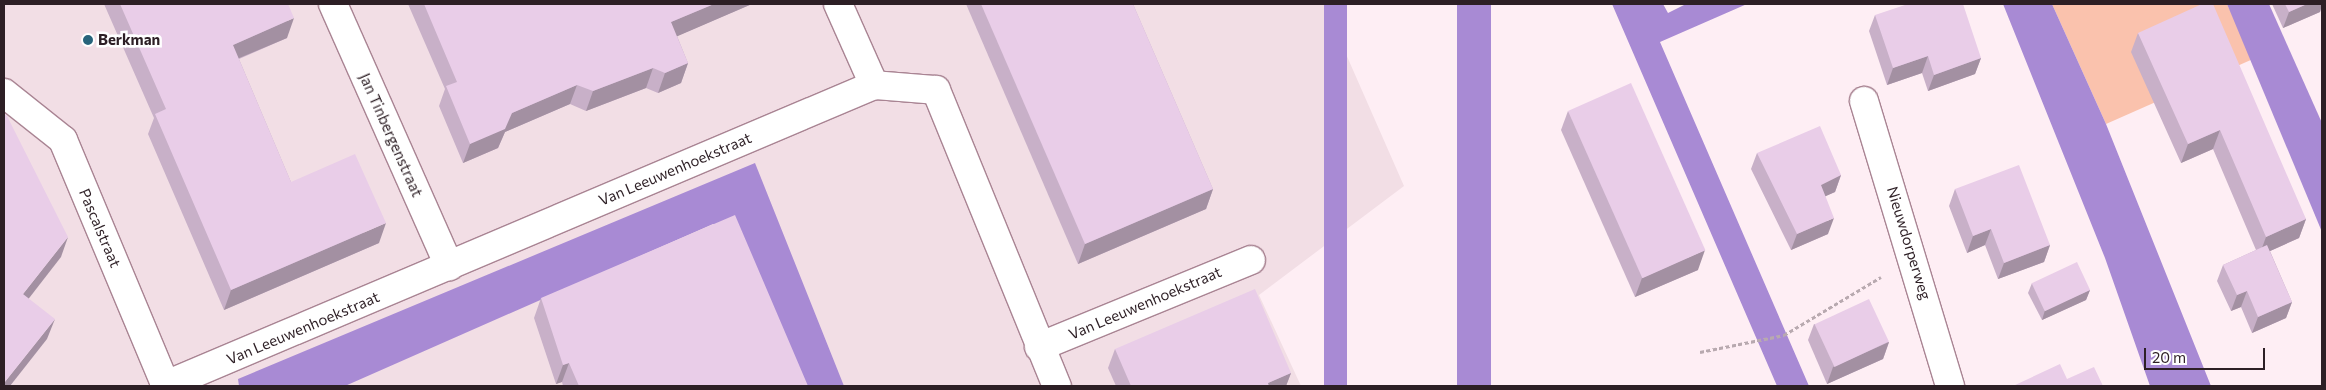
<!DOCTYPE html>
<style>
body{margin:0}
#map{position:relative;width:2326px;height:390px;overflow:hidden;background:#feeef4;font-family:Commissioner,sans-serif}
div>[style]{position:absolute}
.built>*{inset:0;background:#f2dee5}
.green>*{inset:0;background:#fac2ad}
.water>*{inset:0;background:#a88ad4;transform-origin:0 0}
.path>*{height:3px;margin-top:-1.5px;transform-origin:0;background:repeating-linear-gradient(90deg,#b8a9af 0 4px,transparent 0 6.5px)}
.roads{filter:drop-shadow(1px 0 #a98493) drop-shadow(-1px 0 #a98493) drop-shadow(0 1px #a98493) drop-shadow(0 -1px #a98493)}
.minor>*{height:28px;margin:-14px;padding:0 14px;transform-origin:14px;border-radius:14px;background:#fff}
.wall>*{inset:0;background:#c8b0c8}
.shaded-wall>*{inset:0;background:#a390a2}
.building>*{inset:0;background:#e9cde8;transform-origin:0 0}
.dots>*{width:14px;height:14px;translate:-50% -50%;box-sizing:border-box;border:2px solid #fff;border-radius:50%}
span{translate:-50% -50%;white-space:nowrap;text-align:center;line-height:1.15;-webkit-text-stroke:5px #fff;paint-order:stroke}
.poi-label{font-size:15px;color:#2d1f25;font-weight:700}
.left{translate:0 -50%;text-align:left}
.street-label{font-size:15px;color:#2d1f25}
.frame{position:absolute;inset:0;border:5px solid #2d1f25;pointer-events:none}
.scale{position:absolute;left:2144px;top:348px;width:121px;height:22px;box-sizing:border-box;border:2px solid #2d1f25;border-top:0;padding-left:6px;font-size:15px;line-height:18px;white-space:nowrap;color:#2d1f25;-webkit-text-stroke:4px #fff;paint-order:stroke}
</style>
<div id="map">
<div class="built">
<i style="clip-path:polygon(4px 4px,1324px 4px,1404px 186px,1259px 295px,1301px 386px,4px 386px)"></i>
</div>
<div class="green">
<i style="clip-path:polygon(2052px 4px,2227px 4px,2253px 59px,2106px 124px)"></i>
</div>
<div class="water">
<i style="left:1324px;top:4px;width:23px;height:417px"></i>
<i style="left:1457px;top:4px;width:34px;height:417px"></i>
<i style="clip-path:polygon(1612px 4px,1663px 4px,1668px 13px,1686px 4px,1747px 4px,1660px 42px,1809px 386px,1777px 386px)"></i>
<i style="clip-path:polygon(2003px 4px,2052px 4px,2106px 124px,2211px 386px,2150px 386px,2105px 258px)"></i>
<i style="clip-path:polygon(2227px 4px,2269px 4px,2322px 123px,2322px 232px)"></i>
<i style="clip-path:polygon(755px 163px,844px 386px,798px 386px,727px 229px,713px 224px,345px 386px,239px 386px,238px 379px)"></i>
</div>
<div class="path">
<i style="left:1700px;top:352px;width:86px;rotate:-11.4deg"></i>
<i style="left:1784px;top:335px;width:113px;rotate:-30.9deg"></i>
</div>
<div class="roads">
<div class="minor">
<i style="left:333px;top:4px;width:287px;rotate:66.1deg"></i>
<i style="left:838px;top:4px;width:89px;rotate:66deg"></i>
<i style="left:4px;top:93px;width:75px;rotate:38.5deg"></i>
<i style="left:63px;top:140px;width:267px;rotate:67.3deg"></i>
<i style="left:1864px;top:101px;width:298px;rotate:73.2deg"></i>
<i style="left:1039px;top:347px;width:229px;rotate:-22.3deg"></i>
<i style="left:164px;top:386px;width:771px;rotate:-22.97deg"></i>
<i style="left:874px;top:85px;width:62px;rotate:4.6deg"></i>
<i style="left:936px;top:90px;width:320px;rotate:67.8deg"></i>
</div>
</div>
<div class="wall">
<i style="clip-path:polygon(104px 4px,288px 4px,287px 38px,239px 59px,291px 182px,379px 243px,224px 310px,148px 134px,154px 118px)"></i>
<i style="clip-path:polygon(408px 4px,752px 4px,677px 36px,688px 63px,681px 83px,658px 93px,646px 88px,586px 111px,570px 104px,505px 132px,498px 148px,463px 163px,439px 106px,445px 89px)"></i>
<i style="clip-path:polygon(966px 4px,1133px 4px,1213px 189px,1206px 209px,1078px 264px)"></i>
<i style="clip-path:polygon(2272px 4px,2322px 4px,2322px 5px,2320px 12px,2283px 28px)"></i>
<i style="clip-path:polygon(1875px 15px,1981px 58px,1975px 74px,1928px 91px,1922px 73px,1887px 85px,1869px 31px)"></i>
<i style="clip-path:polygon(2138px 33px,2306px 219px,2299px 238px,2270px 251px,2292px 302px,2286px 318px,2252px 333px,2241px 307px,2231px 311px,2217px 281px,2223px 265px,2256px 250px,2213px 149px,2181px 163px,2131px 52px)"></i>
<i style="clip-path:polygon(1568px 111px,1698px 270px,1635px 297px,1561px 130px)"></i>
<i style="clip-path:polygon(1757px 153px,1841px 175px,1835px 192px,1825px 196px,1828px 234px,1791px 250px,1751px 169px)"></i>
<i style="clip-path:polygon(1955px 189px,2050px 245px,2044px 262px,1998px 279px,1985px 245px,1967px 253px,1949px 206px)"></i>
<i style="clip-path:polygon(2032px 283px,2090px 290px,2086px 300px,2042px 320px,2028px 293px)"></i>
<i style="clip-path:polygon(541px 298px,808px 386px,563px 386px,562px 382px,556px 384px,534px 318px)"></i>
<i style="clip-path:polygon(1814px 324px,1889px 342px,1883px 359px,1827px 384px,1808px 340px)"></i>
<i style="clip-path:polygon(1115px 349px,1291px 373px,1286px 386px,1116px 386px,1108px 368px)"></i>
</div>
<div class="shaded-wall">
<i style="clip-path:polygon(714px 4px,752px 4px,664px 42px,671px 22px)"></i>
<i style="clip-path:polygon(2307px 4px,2322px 4px,2322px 5px,2320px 12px,2283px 28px,2289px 12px)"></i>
<i style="clip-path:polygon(294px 18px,287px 38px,225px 64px,233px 45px)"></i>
<i style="clip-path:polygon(1928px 56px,1922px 73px,1887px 85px,1893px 68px)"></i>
<i style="clip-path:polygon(1981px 58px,1975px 74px,1928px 91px,1934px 75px)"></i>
<i style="clip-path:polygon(688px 63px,681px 83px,658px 93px,665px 73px)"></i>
<i style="clip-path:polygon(653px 68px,646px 88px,586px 111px,593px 91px)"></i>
<i style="clip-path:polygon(577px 85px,570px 104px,505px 132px,498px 148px,463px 163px,470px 144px,512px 113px)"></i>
<i style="clip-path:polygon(2220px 130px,2213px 149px,2181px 163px,2188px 144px)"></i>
<i style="clip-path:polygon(1841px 175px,1835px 192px,1815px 201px,1821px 185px)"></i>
<i style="clip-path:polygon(1213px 189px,1206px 209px,1078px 264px,1085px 244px)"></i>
<i style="clip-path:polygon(1834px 218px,1828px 234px,1791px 250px,1797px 234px)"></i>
<i style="clip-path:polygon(2306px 219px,2299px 238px,2259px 256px,2266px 237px)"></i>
<i style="clip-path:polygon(386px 223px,379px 243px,224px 310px,231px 290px)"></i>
<i style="clip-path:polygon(1991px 229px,1985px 245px,1967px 253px,1973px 236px)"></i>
<i style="clip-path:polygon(68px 237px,61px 257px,16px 315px,23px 294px)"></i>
<i style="clip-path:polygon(2050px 245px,2044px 262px,1998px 279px,2004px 263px)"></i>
<i style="clip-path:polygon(1705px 250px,1698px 270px,1635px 297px,1642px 278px)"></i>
<i style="clip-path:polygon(2090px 290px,2086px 300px,2042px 320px,2045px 310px)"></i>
<i style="clip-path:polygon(2247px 291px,2241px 307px,2231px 311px,2237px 295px)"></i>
<i style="clip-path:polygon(2292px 302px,2286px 318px,2252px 333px,2258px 317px)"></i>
<i style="clip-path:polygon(55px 319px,47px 339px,10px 386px,4px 386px,4px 383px)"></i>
<i style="clip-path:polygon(1889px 342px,1883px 359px,1827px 384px,1833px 367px)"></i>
<i style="clip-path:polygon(569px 363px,562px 382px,556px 384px,563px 365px)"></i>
<i style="clip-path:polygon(1291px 373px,1286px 386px,1266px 386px,1268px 383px)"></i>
</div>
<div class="building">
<i style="clip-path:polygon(120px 4px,288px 4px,294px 18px,233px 45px,291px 182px,355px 154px,386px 223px,231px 290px,155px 114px,166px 109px)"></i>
<i style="clip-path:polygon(424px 4px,714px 4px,671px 22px,688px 63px,665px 73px,653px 68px,593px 91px,577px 85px,512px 113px,505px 129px,470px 144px,446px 86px,457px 82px)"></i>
<i style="clip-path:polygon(981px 4px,1133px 4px,1213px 189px,1085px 244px)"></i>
<i style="clip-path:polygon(1908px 4px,1963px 4px,1981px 58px,1934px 75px,1928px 56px,1893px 68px,1875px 15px)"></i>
<i style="clip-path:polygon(2202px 4px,2213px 4px,2306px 219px,2266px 237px,2220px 130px,2188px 144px,2138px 33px)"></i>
<i style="clip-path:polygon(2285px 4px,2307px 4px,2289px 12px)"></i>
<i style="left:1631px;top:83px;width:183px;height:69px;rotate:66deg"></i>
<i style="clip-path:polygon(4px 114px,7px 116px,68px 237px,23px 294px,55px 319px,4px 383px)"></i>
<i style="clip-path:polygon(1820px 126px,1841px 175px,1821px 185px,1834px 218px,1797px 234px,1757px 153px)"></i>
<i style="clip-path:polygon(2019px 165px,2050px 245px,2004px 263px,1991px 229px,1973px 236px,1955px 189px)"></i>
<i style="clip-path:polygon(735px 215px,808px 386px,579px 386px,569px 363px,563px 365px,541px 298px)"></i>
<i style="clip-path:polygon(2267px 245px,2292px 302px,2258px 317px,2247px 291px,2237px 295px,2223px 265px)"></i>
<i style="left:2077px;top:262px;width:31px;height:50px;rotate:65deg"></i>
<i style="clip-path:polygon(1255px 289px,1291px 373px,1268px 383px,1269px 386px,1131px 386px,1115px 349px)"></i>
<i style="left:1869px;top:299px;width:47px;height:60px;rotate:65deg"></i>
<i style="clip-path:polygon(2060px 364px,2067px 379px,2094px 367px,2103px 386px,2013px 386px)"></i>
</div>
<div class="dots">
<i style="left:88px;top:40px;background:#28647b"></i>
</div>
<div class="poi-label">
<span class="left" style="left:98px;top:40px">Berkman</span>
</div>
<div class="street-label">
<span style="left:391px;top:135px;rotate:66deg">Jan Tinbergenstraat</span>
<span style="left:675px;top:169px;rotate:-23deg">Van Leeuwenhoekstraat</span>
<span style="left:100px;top:228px;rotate:67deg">Pascalstraat</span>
<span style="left:1909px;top:243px;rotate:73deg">Nieuwdorperweg</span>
<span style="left:1145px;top:303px;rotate:-23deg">Van Leeuwenhoekstraat</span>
<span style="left:303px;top:328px;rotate:-23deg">Van Leeuwenhoekstraat</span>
</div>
<div class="frame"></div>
<div class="scale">20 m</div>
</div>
